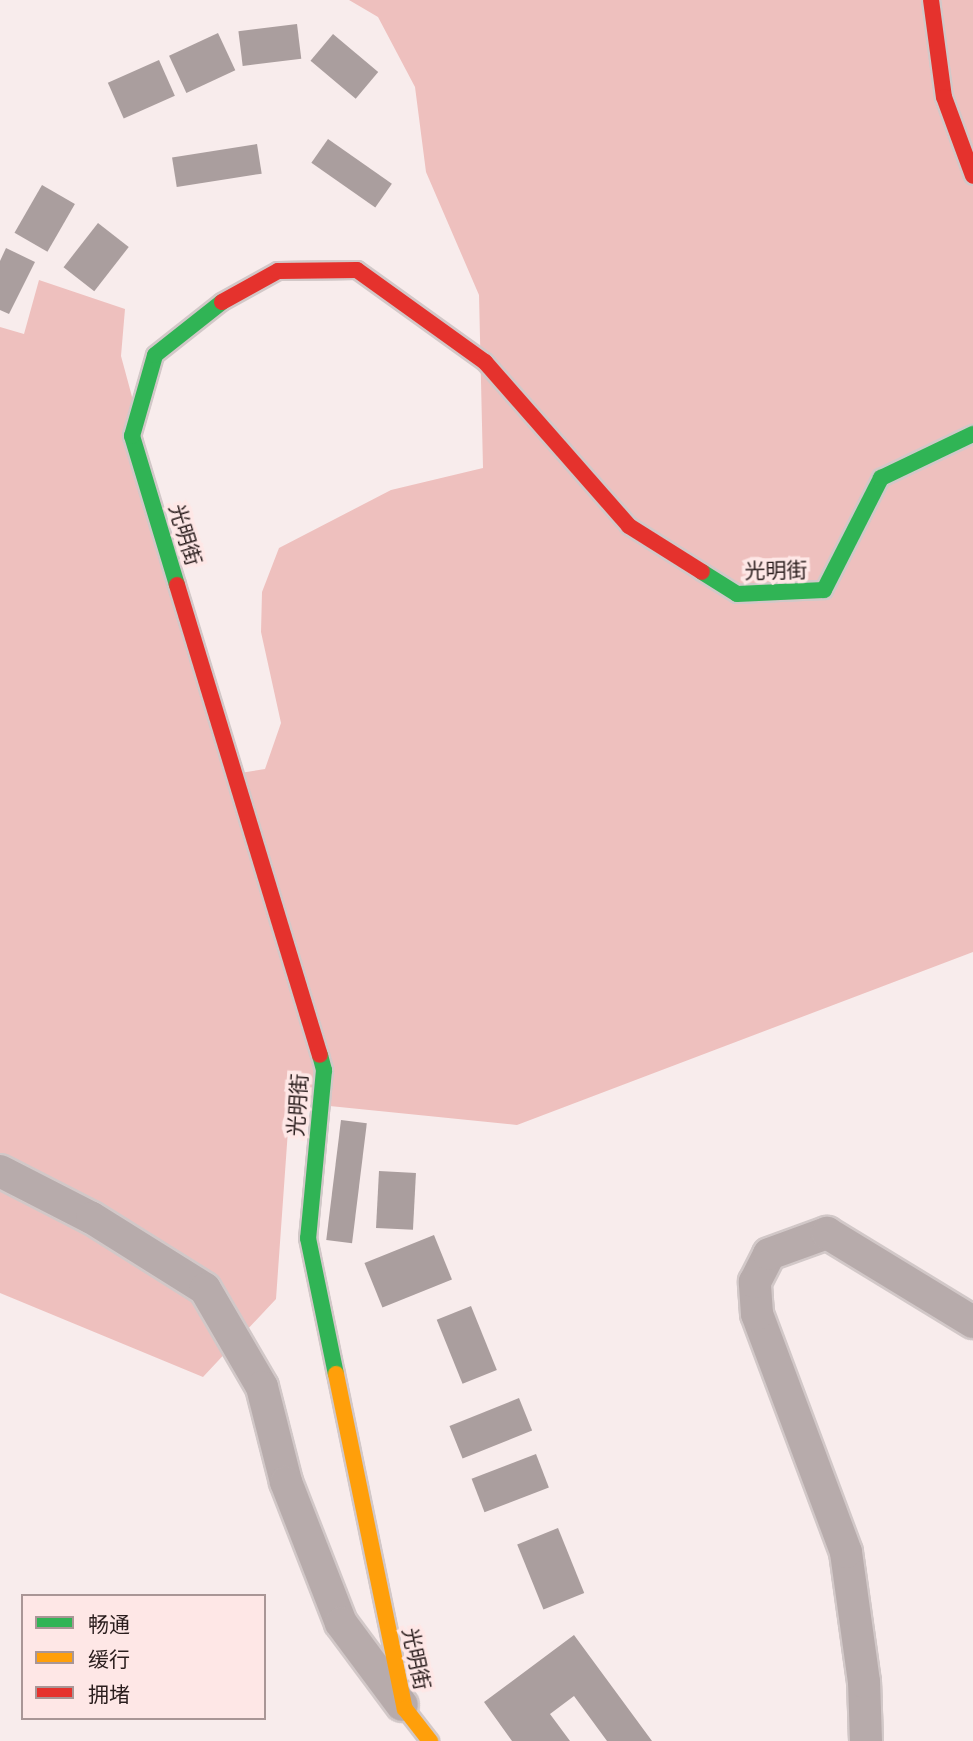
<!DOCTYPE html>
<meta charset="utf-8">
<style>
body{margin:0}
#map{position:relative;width:973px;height:1741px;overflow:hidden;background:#f8ecec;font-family:Montserrat,"Noto Sans SC",sans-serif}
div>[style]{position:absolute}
.forest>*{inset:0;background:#eec0be}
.building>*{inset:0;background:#aa9e9e;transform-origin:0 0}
.roads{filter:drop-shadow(2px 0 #d2c8c8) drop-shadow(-2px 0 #d2c8c8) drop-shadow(0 2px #d2c8c8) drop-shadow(0 -2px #d2c8c8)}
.street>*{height:32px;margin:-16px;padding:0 16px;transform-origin:16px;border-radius:16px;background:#b7abab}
.fast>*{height:16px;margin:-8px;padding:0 8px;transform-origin:8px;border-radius:8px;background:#30b455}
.slow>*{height:16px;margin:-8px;padding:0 8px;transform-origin:8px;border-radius:8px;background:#ff9f0a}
.jam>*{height:16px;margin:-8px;padding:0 8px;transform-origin:8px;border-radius:8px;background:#e5322d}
span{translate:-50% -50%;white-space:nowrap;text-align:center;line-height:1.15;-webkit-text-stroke:7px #fee7e6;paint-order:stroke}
.street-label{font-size:21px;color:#2a1d1d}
.legend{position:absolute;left:21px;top:1594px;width:245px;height:126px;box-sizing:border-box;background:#fee7e6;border:2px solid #a99696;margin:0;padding:9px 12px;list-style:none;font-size:21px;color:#2a1d1d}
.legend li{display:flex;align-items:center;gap:14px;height:35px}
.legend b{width:35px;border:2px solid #a99696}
</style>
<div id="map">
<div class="forest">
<i style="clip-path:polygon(349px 0,973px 0,973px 952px,517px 1125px,290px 1102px,276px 1299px,203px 1377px,0 1293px,0 327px,24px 334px,39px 280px,125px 309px,121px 356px,234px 774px,265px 769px,281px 723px,261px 632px,262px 592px,279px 548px,391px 490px,483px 468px,479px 295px,426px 172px,415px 87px,378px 17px)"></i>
</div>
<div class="building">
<i style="left:297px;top:24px;width:35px;height:59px;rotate:83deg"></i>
<i style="left:218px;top:33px;width:41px;height:54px;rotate:65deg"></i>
<i style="left:333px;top:34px;width:59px;height:35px;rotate:40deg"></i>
<i style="left:159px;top:60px;width:39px;height:56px;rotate:66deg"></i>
<i style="left:328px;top:139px;width:78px;height:29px;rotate:35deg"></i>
<i style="left:257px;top:144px;width:30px;height:86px;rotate:81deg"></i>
<i style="left:42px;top:185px;width:38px;height:55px;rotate:30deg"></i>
<i style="left:98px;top:223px;width:39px;height:56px;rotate:38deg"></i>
<i style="clip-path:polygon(6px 248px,35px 262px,9px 314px,0 310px,0 261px)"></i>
<i style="left:341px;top:1120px;width:26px;height:121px;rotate:7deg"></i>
<i style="left:379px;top:1171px;width:37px;height:57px;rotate:3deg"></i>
<i style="left:434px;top:1235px;width:48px;height:75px;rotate:68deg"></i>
<i style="left:471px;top:1306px;width:69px;height:37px;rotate:68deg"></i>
<i style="left:519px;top:1398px;width:35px;height:75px;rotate:68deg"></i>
<i style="left:536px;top:1454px;width:36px;height:69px;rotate:69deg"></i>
<i style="left:558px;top:1528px;width:70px;height:44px;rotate:68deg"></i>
<i style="clip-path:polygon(574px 1635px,652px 1741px,607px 1741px,574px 1696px,550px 1714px,570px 1741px,512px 1741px,484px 1702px)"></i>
</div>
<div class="roads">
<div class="street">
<i style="left:0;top:1171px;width:103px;rotate:27.1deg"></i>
<i style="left:92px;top:1218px;width:133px;rotate:32.1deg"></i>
<i style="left:205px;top:1289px;width:113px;rotate:59.8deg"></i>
<i style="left:262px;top:1387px;width:98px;rotate:75.8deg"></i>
<i style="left:286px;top:1482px;width:151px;rotate:68.7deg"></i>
<i style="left:341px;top:1623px;width:102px;rotate:53.4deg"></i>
<i style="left:866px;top:1741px;width:59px;rotate:-91.9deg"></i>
<i style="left:864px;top:1682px;width:131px;rotate:-97.9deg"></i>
<i style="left:846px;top:1552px;width:254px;rotate:-110.5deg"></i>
<i style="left:757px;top:1314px;width:32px;rotate:-94deg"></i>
<i style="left:755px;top:1282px;width:31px;rotate:-63deg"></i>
<i style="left:769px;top:1254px;width:62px;rotate:-19.9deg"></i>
<i style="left:827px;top:1233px;width:171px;rotate:31.4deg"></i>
</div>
<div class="fast">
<i style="left:702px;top:572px;width:41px;rotate:32.2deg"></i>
<i style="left:737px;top:594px;width:87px;rotate:-2.6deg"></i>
<i style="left:824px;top:590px;width:126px;rotate:-63deg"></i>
<i style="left:881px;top:478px;width:102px;rotate:-25.6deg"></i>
<i style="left:177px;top:585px;width:156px;rotate:-106.8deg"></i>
<i style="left:132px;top:436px;width:84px;rotate:-74.1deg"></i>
<i style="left:155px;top:355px;width:85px;rotate:-38.3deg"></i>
<i style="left:320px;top:1055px;width:16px;rotate:75deg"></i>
<i style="left:324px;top:1070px;width:169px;rotate:95.4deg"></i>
<i style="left:308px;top:1238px;width:139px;rotate:78.4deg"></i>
</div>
<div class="slow">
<i style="left:336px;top:1374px;width:342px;rotate:78.4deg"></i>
<i style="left:405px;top:1709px;width:41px;rotate:52deg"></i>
</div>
<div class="jam">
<i style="left:931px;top:0;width:98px;rotate:82.4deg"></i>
<i style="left:944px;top:97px;width:84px;rotate:69.8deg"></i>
<i style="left:222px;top:302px;width:64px;rotate:-29deg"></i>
<i style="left:278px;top:271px;width:79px;rotate:-0.7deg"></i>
<i style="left:357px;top:270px;width:158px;rotate:35.7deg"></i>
<i style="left:485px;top:362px;width:218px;rotate:48.7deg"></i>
<i style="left:629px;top:526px;width:86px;rotate:32.2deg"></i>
<i style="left:177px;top:585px;width:491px;rotate:73.1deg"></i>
</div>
</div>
<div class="street-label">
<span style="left:185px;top:535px;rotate:73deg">光明街</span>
<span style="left:776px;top:571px;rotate:-1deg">光明街</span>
<span style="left:298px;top:1105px;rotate:-86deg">光明街</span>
<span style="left:416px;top:1659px;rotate:78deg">光明街</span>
</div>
<ul class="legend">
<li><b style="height:9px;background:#30b455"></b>畅通</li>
<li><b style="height:9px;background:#ff9f0a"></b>缓行</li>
<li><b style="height:9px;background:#e5322d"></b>拥堵</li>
</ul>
</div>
